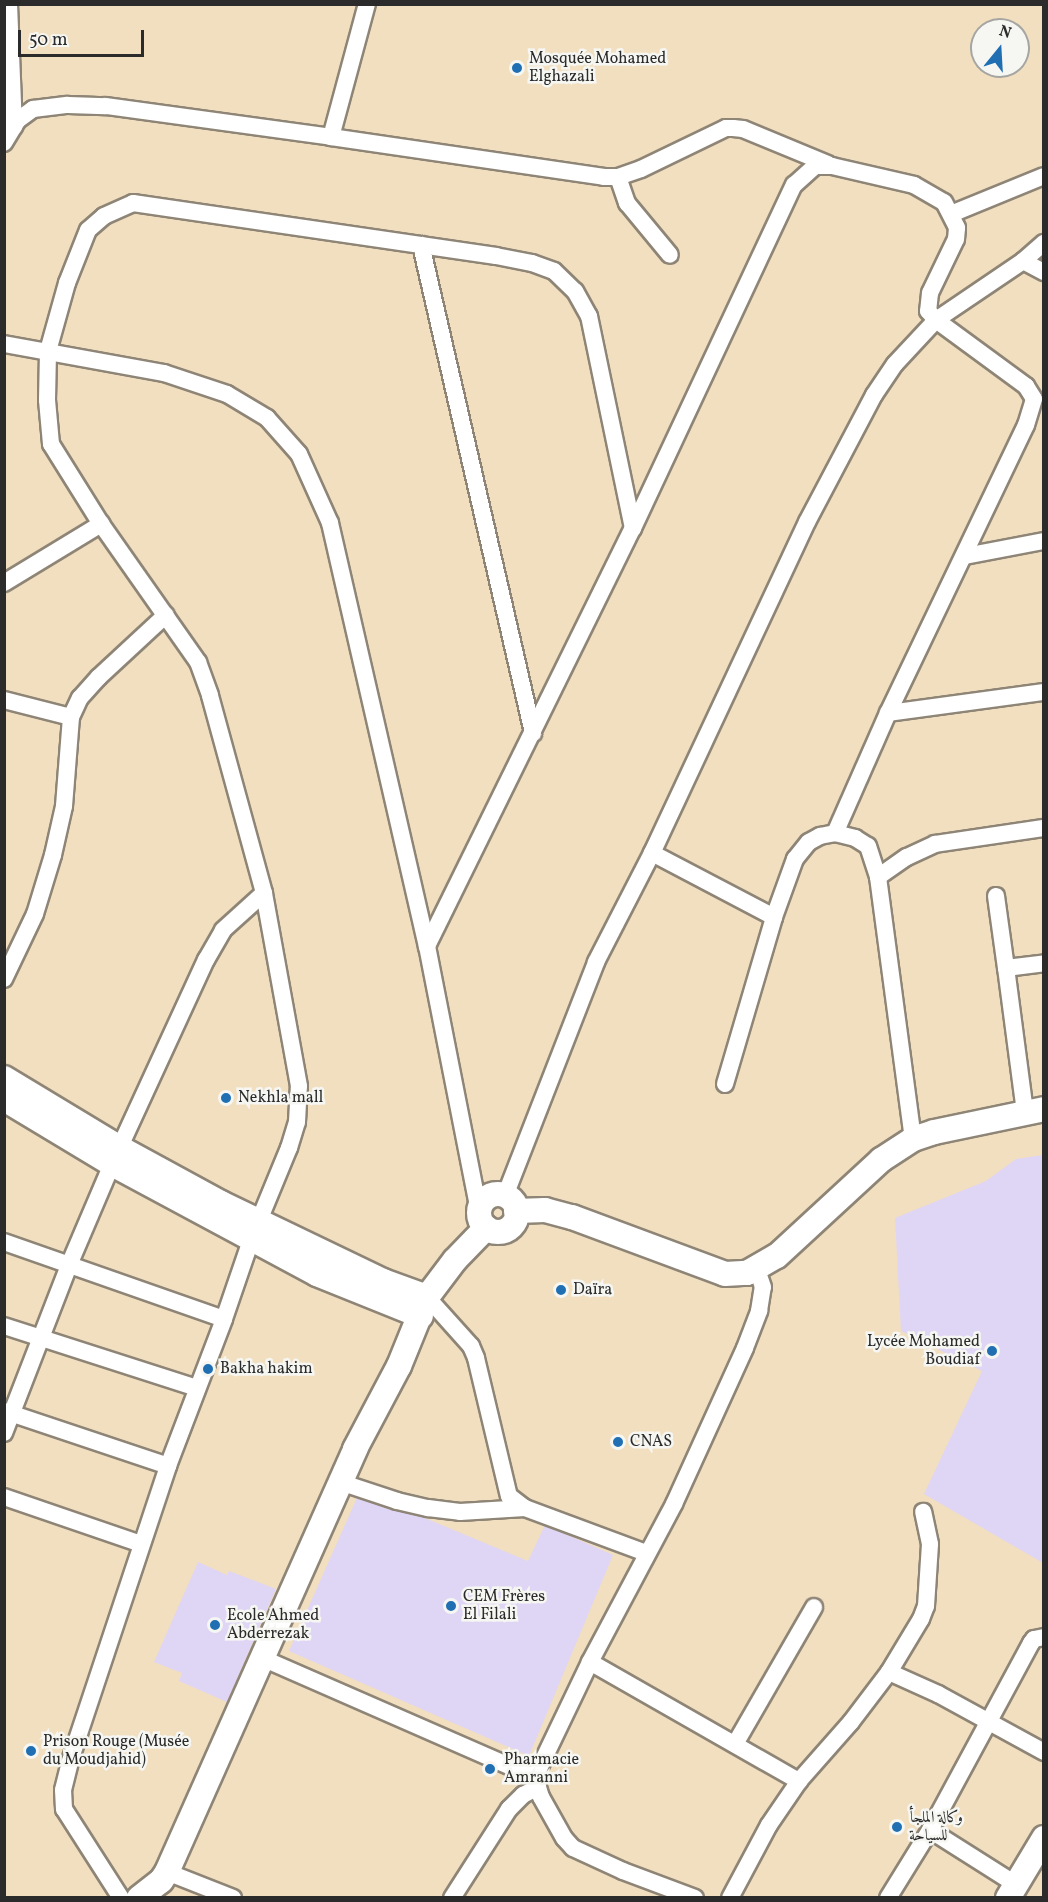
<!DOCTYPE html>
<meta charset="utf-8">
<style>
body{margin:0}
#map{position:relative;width:1048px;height:1902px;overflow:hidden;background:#f1dfc0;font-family:Vollkorn,Amiri,serif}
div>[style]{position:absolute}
.built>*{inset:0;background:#dfd5f5}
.roads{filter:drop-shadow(2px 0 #8e8576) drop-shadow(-2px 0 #8e8576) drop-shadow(0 2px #8e8576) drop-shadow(0 -2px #8e8576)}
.minor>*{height:16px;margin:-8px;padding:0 8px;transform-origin:8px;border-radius:8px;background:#fff}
.secondary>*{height:24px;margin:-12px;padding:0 12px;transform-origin:12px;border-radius:12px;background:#fff}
.secondary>.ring{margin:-12px;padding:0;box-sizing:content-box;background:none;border:24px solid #fff;border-radius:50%}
.dots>*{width:16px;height:16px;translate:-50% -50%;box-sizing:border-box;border:3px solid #f6f6f2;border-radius:50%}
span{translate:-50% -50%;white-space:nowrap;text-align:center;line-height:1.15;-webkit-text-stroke:5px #f6f6f2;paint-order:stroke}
.poi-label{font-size:16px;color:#2b2b2b}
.left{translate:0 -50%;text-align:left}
.right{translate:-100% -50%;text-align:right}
.frame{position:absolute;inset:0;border:6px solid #2b2b2b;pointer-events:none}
.north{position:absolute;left:970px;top:18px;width:60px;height:60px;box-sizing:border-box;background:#f6f6f2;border:2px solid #a5a5a2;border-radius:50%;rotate:18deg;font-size:16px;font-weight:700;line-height:24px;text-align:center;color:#2b2b2b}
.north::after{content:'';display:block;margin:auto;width:21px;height:27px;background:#1f6fb2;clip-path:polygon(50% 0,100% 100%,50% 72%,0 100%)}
.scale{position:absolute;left:18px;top:30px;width:126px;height:27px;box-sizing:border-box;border:3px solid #2b2b2b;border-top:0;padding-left:8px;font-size:18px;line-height:21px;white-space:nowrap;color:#2b2b2b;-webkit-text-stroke:4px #f6f6f2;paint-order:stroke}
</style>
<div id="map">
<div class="built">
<i style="clip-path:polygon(1043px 1155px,1044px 1155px,1043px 1563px,924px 1494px,982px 1371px,901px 1331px,895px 1218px,986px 1181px,1016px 1159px)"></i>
<i style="clip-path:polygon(360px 1491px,528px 1561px,545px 1525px,613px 1555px,529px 1756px,289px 1651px)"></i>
<i style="clip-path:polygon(198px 1562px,227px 1575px,229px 1571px,276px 1589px,227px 1702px,179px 1681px,182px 1673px,154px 1662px)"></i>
</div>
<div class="roads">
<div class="minor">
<i style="left:9px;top:4px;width:123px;rotate:87.7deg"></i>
<i style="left:331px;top:137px;width:276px;rotate:8.3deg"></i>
<i style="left:604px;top:177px;width:14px"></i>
<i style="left:618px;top:177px;width:24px;rotate:-19deg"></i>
<i style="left:641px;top:169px;width:94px;rotate:-25.8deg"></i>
<i style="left:726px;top:128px;width:7px"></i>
<i style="left:733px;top:128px;width:10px;rotate:6deg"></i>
<i style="left:743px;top:129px;width:92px;rotate:22.4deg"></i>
<i style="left:4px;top:143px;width:27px;rotate:-59deg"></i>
<i style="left:18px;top:120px;width:19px;rotate:-36deg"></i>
<i style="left:33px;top:109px;width:35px;rotate:-7deg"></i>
<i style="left:68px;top:105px;width:38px;rotate:2deg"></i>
<i style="left:106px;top:106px;width:227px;rotate:7.8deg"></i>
<i style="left:331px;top:137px;width:138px;rotate:-74.9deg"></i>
<i style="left:618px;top:177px;width:28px;rotate:71deg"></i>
<i style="left:627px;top:203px;width:67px;rotate:50.4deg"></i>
<i style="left:951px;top:214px;width:100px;rotate:-22.2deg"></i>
<i style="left:421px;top:245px;width:501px;rotate:77.07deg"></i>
<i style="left:1023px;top:261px;width:24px;rotate:28deg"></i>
<i style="left:4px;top:344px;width:163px;rotate:10.3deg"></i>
<i style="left:164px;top:373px;width:66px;rotate:18.4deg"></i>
<i style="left:227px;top:394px;width:47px;rotate:31deg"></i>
<i style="left:267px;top:418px;width:48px;rotate:48.4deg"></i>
<i style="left:299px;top:454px;width:76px;rotate:65.8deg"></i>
<i style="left:330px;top:523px;width:434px;rotate:77.1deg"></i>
<i style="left:427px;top:946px;width:269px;rotate:78.9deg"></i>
<i style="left:965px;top:556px;width:80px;rotate:-10.8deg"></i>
<i style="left:4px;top:583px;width:114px;rotate:-31.3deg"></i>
<i style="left:4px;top:700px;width:69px;rotate:14.2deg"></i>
<i style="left:888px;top:713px;width:157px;rotate:-7.7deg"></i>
<i style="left:652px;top:853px;width:138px;rotate:27.7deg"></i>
<i style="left:878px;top:877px;width:35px;rotate:-35deg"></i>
<i style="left:907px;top:857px;width:31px;rotate:-25deg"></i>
<i style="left:935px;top:844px;width:110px;rotate:-8.4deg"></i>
<i style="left:996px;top:896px;width:73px;rotate:82.1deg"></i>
<i style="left:427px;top:946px;width:466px;rotate:-63.8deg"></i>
<i style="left:633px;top:528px;width:379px;rotate:-64.9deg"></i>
<i style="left:794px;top:185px;width:28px;rotate:-42deg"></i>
<i style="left:815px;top:166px;width:17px"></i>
<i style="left:832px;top:166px;width:84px;rotate:13deg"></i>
<i style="left:914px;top:185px;width:34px;rotate:30deg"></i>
<i style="left:944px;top:202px;width:29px;rotate:63deg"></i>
<i style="left:957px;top:228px;width:11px;rotate:95deg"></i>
<i style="left:956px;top:239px;width:60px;rotate:115.7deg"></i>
<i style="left:930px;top:293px;width:18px;rotate:96deg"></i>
<i style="left:928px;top:311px;width:12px;rotate:48deg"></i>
<i style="left:936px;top:320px;width:112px;rotate:36.3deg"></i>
<i style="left:1026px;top:386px;width:15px;rotate:58deg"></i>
<i style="left:1034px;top:399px;width:27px;rotate:107deg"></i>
<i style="left:1026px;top:425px;width:319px;rotate:115.6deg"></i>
<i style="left:888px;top:713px;width:131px;rotate:113.8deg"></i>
<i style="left:4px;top:979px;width:72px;rotate:-64.5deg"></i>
<i style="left:35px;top:914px;width:62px;rotate:-73deg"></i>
<i style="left:53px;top:855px;width:50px;rotate:-77.3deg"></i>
<i style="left:64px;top:806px;width:89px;rotate:-85.5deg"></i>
<i style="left:71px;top:717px;width:21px;rotate:-65deg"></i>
<i style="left:80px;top:698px;width:28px;rotate:-48deg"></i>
<i style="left:99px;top:677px;width:91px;rotate:-42.8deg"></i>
<i style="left:725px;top:1084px;width:174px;rotate:-73.6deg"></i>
<i style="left:774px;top:917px;width:62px;rotate:-70.1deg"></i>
<i style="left:795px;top:859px;width:22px;rotate:-51deg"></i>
<i style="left:809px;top:842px;width:13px;rotate:-29deg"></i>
<i style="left:820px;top:836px;width:15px;rotate:-11deg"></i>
<i style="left:835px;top:833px;width:21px;rotate:14deg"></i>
<i style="left:855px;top:838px;width:15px;rotate:32deg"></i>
<i style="left:868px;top:846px;width:33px;rotate:72deg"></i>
<i style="left:878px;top:877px;width:264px;rotate:82.4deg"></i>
<i style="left:1025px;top:1112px;width:145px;rotate:-97.5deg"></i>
<i style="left:1006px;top:968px;width:38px;rotate:-7deg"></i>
<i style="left:505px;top:1196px;width:251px;rotate:-68.7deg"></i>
<i style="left:596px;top:962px;width:123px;rotate:-62.8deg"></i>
<i style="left:652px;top:853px;width:365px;rotate:-64.9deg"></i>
<i style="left:807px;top:522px;width:144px;rotate:-62.2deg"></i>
<i style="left:874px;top:395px;width:37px;rotate:-56deg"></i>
<i style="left:895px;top:364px;width:60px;rotate:-47deg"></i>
<i style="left:936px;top:320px;width:105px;rotate:-34.1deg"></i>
<i style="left:1023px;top:261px;width:28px;rotate:-41deg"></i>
<i style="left:4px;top:1242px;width:233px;rotate:19.3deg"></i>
<i style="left:427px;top:1297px;width:66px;rotate:48.1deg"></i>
<i style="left:471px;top:1346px;width:13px;rotate:67deg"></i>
<i style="left:476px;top:1358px;width:142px;rotate:76.6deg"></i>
<i style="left:509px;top:1496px;width:20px;rotate:37deg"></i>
<i style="left:525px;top:1508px;width:129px;rotate:20.4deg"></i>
<i style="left:4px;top:1326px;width:203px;rotate:17.8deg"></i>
<i style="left:4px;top:1411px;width:173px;rotate:18.5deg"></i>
<i style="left:4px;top:1433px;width:180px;rotate:-68.8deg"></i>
<i style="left:69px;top:1265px;width:110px;rotate:-66.9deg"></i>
<i style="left:112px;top:1164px;width:225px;rotate:-65.3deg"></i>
<i style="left:206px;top:960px;width:34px;rotate:-60deg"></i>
<i style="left:223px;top:930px;width:55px;rotate:-42.1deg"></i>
<i style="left:340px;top:1482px;width:60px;rotate:18.4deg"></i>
<i style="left:397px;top:1501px;width:32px;rotate:13deg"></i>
<i style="left:428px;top:1508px;width:32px;rotate:7deg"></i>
<i style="left:460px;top:1512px;width:65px;rotate:-3.5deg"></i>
<i style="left:4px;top:1497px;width:145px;rotate:18.9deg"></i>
<i style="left:262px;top:1658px;width:298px;rotate:23.6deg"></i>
<i style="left:590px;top:1662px;width:241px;rotate:29.7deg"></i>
<i style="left:889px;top:1672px;width:54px;rotate:24.2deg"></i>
<i style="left:938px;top:1694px;width:121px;rotate:28.7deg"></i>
<i style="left:735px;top:1744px;width:158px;rotate:-60deg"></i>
<i style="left:930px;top:1830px;width:101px;rotate:32.4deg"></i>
<i style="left:167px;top:1872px;width:71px;rotate:21.5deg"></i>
<i style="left:121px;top:1898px;width:106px;rotate:-122.6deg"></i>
<i style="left:64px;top:1809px;width:19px;rotate:-93deg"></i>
<i style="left:63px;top:1790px;width:30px;rotate:-76deg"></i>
<i style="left:70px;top:1761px;width:311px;rotate:-71.6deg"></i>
<i style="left:168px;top:1466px;width:157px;rotate:-69.1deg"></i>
<i style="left:224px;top:1319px;width:83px;rotate:-71.1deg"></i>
<i style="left:251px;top:1240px;width:100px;rotate:-67.6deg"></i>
<i style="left:289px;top:1148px;width:27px;rotate:-73deg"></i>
<i style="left:297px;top:1122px;width:36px;rotate:-87deg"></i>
<i style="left:299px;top:1086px;width:196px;rotate:-100.3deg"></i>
<i style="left:264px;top:893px;width:205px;rotate:-105.3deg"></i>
<i style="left:210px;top:695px;width:35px;rotate:-110deg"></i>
<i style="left:198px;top:662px;width:169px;rotate:-125.1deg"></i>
<i style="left:101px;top:524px;width:94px;rotate:-122deg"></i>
<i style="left:51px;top:444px;width:44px;rotate:-95.2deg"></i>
<i style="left:47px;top:400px;width:49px;rotate:-88.8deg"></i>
<i style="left:48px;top:351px;width:71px;rotate:-74.4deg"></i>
<i style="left:67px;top:283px;width:57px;rotate:-68.4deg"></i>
<i style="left:88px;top:230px;width:21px;rotate:-41deg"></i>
<i style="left:104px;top:216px;width:32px;rotate:-24deg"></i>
<i style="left:133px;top:203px;width:367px;rotate:8.3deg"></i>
<i style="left:496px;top:256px;width:37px;rotate:11deg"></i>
<i style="left:532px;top:263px;width:23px;rotate:20deg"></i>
<i style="left:554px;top:271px;width:29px;rotate:44deg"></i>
<i style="left:575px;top:291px;width:29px;rotate:61deg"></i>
<i style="left:589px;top:316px;width:217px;rotate:78.3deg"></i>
<i style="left:452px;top:1898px;width:106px;rotate:-57.4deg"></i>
<i style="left:509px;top:1809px;width:20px;rotate:-45deg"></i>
<i style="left:523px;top:1795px;width:17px;rotate:-28deg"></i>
<i style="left:695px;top:1898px;width:77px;rotate:-159.4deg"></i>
<i style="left:623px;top:1871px;width:55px;rotate:-155.3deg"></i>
<i style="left:573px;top:1848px;width:13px;rotate:-132deg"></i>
<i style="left:564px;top:1838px;width:47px;rotate:-119.3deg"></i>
<i style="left:541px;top:1797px;width:21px;rotate:-107deg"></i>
<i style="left:535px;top:1777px;width:127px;rotate:-64.4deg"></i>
<i style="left:590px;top:1662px;width:179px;rotate:-62deg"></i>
<i style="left:674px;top:1504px;width:171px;rotate:-65.5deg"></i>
<i style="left:745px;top:1348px;width:40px;rotate:-69deg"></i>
<i style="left:759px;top:1311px;width:24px;rotate:-81deg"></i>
<i style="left:763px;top:1287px;width:18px;rotate:-109deg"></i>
<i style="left:730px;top:1898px;width:83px;rotate:-61.9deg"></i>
<i style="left:769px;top:1825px;width:53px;rotate:-55.7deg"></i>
<i style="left:799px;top:1781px;width:79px;rotate:-48.6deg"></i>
<i style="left:851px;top:1722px;width:63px;rotate:-52.8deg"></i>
<i style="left:889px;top:1672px;width:62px;rotate:-58.9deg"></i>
<i style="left:921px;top:1619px;width:14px;rotate:-69deg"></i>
<i style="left:926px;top:1606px;width:62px;rotate:-86.3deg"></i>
<i style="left:930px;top:1544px;width:33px;rotate:-102deg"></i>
<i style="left:888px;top:1898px;width:80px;rotate:-58.3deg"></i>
<i style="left:930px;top:1830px;width:213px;rotate:-61.6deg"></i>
<i style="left:1031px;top:1643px;width:5px;rotate:-53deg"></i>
<i style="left:1034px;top:1639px;width:10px;rotate:-11deg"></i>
</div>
<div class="secondary">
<i style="left:4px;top:1078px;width:135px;rotate:31.1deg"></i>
<i style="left:120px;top:1148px;width:115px;rotate:28.6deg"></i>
<i style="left:221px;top:1203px;width:180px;rotate:25.7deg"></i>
<i style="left:383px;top:1281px;width:47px;rotate:20deg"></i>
<i style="left:4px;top:1099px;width:126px;rotate:31deg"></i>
<i style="left:112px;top:1164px;width:233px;rotate:28.2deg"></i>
<i style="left:317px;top:1274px;width:112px;rotate:22deg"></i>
<i class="ring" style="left:479px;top:1194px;width:14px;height:14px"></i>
<i style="left:516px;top:1211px;width:29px;rotate:-2deg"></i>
<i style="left:545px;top:1210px;width:28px;rotate:15deg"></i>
<i style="left:572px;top:1217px;width:163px;rotate:20.4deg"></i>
<i style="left:725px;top:1274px;width:22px;rotate:-3deg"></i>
<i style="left:747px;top:1273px;width:34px;rotate:-30deg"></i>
<i style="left:777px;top:1256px;width:142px;rotate:-42.7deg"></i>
<i style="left:881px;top:1160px;width:38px;rotate:-33deg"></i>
<i style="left:913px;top:1139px;width:22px;rotate:-18deg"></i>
<i style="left:934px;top:1132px;width:112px;rotate:-11.8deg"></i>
<i style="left:139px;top:1898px;width:28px;rotate:-38deg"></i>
<i style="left:161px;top:1881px;width:11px;rotate:-56deg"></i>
<i style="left:167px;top:1872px;width:463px;rotate:-66deg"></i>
<i style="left:355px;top:1449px;width:94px;rotate:-62.1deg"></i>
<i style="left:399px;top:1366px;width:74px;rotate:-67.9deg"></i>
<i style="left:427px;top:1297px;width:46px;rotate:-52.9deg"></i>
<i style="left:455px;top:1260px;width:45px;rotate:-45.9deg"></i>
<i style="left:1008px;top:1898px;width:70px;rotate:-59deg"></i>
</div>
</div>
<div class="dots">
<i style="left:517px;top:68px;background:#1f6fb2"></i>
<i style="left:226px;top:1098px;background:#1f6fb2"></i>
<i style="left:561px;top:1290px;background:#1f6fb2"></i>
<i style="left:992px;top:1351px;background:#1f6fb2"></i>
<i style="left:208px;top:1369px;background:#1f6fb2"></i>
<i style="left:618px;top:1442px;background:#1f6fb2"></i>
<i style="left:451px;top:1606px;background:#1f6fb2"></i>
<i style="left:215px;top:1625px;background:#1f6fb2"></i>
<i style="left:31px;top:1751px;background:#1f6fb2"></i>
<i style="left:490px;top:1769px;background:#1f6fb2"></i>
<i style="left:897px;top:1827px;background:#1f6fb2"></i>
</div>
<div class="poi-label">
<span class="left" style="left:529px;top:68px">Mosquée Mohamed<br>Elghazali</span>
<span class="left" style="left:238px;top:1098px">Nekhla mall</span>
<span class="left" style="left:573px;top:1290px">Daïra</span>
<span class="right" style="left:980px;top:1351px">Lycée Mohamed<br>Boudiaf</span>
<span class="left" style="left:220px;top:1369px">Bakha hakim</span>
<span class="left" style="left:630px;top:1442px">CNAS</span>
<span class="left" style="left:463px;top:1606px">CEM Frères<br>El Filali</span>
<span class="left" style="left:227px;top:1625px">Ecole Ahmed<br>Abderrezak</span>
<span class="left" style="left:43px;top:1751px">Prison Rouge (Musée<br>du Moudjahid)</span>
<span class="left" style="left:504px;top:1769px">Pharmacie<br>Amranni</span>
<span class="left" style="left:909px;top:1827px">وكالة الملجأ<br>للسياحة</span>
</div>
<div class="frame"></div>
<div class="north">N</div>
<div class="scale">50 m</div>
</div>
